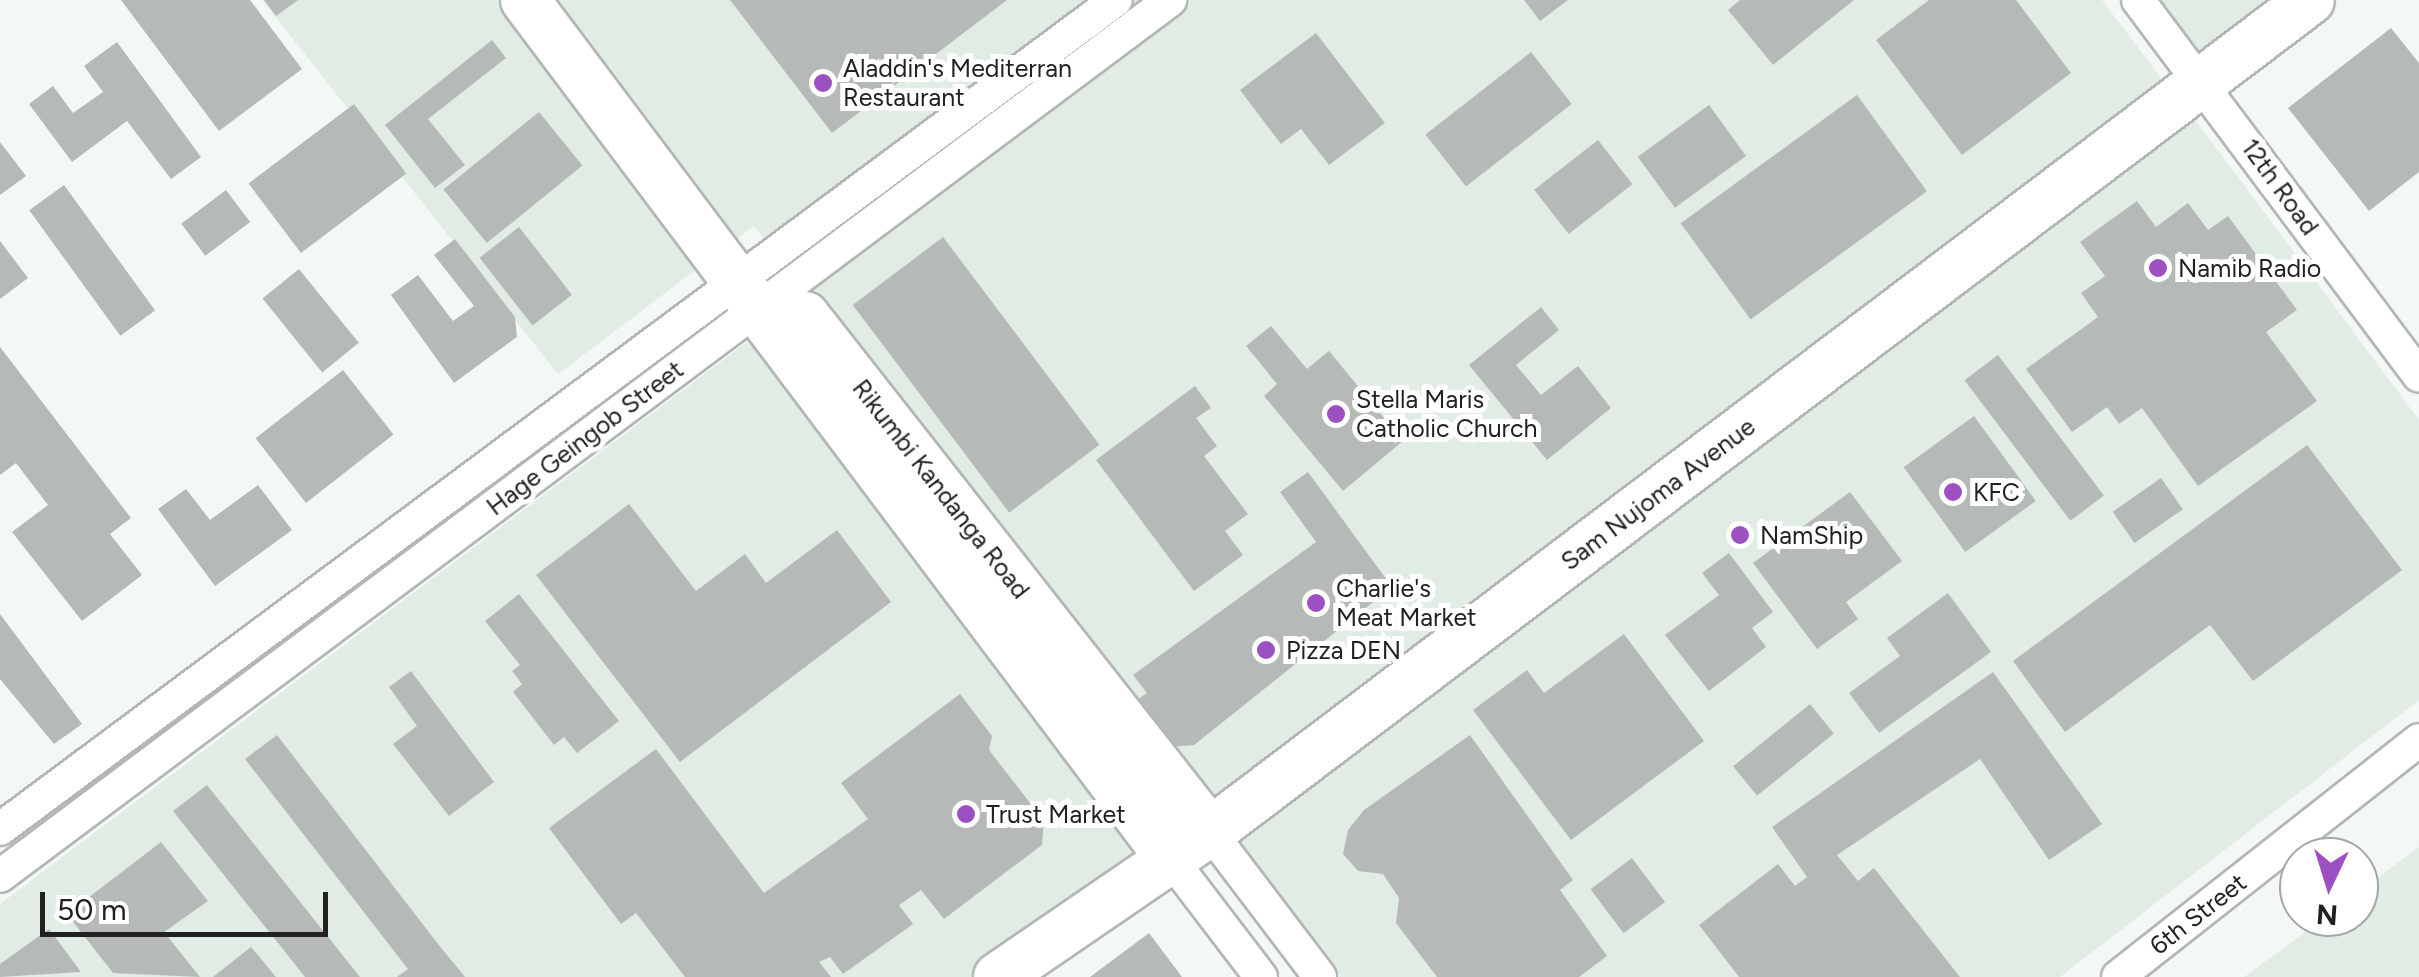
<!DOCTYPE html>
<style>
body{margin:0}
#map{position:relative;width:2419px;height:977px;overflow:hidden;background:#f4f8f5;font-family:Figtree,sans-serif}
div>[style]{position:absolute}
.built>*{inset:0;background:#e1ece4}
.building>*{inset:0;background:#b6bab7;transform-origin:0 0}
.roads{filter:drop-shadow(2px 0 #b3b7b4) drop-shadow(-2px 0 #b3b7b4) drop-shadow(0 2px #b3b7b4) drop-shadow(0 -2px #b3b7b4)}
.minor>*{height:32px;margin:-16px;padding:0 16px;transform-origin:16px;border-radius:16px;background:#fff}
.secondary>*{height:48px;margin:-24px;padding:0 24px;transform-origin:24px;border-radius:24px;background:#fff}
.dots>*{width:28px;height:28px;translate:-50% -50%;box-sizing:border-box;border:5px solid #fff;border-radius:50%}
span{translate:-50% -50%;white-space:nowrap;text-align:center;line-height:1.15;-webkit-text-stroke:10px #fff;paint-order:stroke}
.poi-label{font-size:25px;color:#202120}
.left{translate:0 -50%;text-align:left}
.street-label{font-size:25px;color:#202120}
.north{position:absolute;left:2279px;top:837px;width:100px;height:100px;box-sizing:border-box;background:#fff;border:2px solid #a6a6a6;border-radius:50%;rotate:184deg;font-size:28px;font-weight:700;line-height:40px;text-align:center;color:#202120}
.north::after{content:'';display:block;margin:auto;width:35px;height:45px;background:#9d50c1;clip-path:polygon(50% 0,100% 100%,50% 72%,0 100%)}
.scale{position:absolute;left:40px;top:892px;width:288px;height:45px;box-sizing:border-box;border:5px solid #202120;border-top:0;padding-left:12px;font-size:30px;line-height:35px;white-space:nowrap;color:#202120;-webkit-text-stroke:8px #fff;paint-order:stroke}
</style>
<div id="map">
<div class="built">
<i style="clip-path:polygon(262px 0,2102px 0,2164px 82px,1204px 809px,754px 226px,558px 374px)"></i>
<i style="clip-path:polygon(2153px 0,2277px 0,2199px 60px)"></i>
<i style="clip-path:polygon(2188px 110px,2419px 420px,2419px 700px,2060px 977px,1337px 977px,1230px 836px)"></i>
<i style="clip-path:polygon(759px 333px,1144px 858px,970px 977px,0 977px,0 904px)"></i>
<i style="clip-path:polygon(2419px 847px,2419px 977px,2244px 977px,2325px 917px,2359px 917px,2359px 892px)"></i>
</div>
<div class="building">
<i style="clip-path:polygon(121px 0,250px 0,302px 69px,219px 131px)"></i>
<i style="clip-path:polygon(264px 0,298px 0,276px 16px)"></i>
<i style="clip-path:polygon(730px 0,1007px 0,832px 133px)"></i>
<i style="clip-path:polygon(1524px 0,1568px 0,1540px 21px)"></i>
<i style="clip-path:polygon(1740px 0,1854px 0,1773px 65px,1728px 10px)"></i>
<i style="clip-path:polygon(1929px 0,2016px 0,2071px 73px,1962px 155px,1876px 40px)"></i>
<i style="clip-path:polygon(2391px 28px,2419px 63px,2419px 172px,2369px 211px,2288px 108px)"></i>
<i style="clip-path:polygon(1316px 33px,1385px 123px,1329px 165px,1301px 129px,1281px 144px,1240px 90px)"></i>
<i style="clip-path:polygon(492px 40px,506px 58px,428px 119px,465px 165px,435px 188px,385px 125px)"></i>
<i style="clip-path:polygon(117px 42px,201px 157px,171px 179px,127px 121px,72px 162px,29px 104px,53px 86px,73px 113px,103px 92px,84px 66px)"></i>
<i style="left:1531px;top:52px;width:66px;height:134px;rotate:52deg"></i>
<i style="left:1857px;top:95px;width:119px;height:218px;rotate:54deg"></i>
<i style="left:354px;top:104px;width:87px;height:132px;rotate:53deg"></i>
<i style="left:1709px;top:105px;width:63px;height:88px;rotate:54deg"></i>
<i style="left:539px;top:112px;width:69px;height:123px;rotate:51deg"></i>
<i style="left:1598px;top:140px;width:56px;height:81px;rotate:52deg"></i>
<i style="clip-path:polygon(0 142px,26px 176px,0 195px)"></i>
<i style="left:64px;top:185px;width:155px;height:43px;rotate:54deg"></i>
<i style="left:226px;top:190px;width:40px;height:56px;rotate:53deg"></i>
<i style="clip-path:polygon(2137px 201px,2156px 227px,2188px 203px,2208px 230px,2228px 216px,2297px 310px,2266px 332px,2317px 401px,2198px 486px,2142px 408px,2119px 424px,2107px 407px,2072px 432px,2026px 369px,2098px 317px,2081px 293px,2105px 276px,2080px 242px)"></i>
<i style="left:519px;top:227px;width:86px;height:50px;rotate:52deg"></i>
<i style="left:943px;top:237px;width:260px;height:113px;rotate:53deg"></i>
<i style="clip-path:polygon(455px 239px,515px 317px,517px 337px,454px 383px,391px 295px,418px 275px,453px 321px,474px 306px,434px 255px)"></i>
<i style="clip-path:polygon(0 241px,28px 278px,0 299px)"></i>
<i style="left:299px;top:269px;width:95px;height:47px;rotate:51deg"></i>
<i style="clip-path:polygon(1541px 307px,1559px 330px,1516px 365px,1541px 395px,1578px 366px,1611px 408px,1547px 460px,1469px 365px)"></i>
<i style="clip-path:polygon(1271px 326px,1307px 369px,1329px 351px,1403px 441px,1343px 491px,1264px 396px,1277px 384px,1246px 346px)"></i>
<i style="clip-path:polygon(0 347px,131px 518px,110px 534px,142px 575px,82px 621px,12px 532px,48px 505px,16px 463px,0 475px)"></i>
<i style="left:1998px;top:355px;width:176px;height:42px;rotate:53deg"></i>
<i style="left:343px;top:370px;width:82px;height:111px;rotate:52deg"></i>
<i style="clip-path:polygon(1195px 386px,1211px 408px,1196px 418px,1217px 446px,1204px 456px,1248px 514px,1225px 531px,1243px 555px,1194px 591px,1096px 460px)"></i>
<i style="left:1974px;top:416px;width:105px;height:87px;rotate:54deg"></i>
<i style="clip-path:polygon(2307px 445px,2402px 570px,2253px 681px,2210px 625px,2065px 732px,2013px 661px)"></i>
<i style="clip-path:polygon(1308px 472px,1392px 587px,1194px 745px,1169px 747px,1135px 701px,1147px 693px,1133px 675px,1316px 542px,1280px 492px)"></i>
<i style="left:2161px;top:478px;width:38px;height:59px;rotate:55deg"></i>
<i style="clip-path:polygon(258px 485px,292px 530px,215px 586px,158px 509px,186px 489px,210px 520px)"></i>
<i style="clip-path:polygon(1850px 492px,1902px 561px,1846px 602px,1858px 619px,1817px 649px,1753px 563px)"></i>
<i style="clip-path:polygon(629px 504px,696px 591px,745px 554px,766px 583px,837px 530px,891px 602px,680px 762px,536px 575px)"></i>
<i style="clip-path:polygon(1729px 553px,1773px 612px,1752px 628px,1766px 647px,1709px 691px,1665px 635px,1719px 595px,1702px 573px)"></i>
<i style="clip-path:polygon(1948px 593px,1991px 652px,1879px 733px,1849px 693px,1900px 656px,1887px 638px)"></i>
<i style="clip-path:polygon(519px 594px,619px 721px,577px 753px,564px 737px,554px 745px,513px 692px,522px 684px,512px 671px,520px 665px,485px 621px)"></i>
<i style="clip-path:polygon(0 614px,82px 724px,54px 744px,0 679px)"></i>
<i style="clip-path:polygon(1624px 634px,1704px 741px,1571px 840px,1473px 710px,1527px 670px,1544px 693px)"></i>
<i style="clip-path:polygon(411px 671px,494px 782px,449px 816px,393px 744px,417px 726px,389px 687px)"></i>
<i style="clip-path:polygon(1993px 672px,2102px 824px,2049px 860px,1980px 759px,1837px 855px,1858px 881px,1874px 868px,1960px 977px,1739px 977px,1699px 925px,1778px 864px,1795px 886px,1807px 877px,1772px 827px)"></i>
<i style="clip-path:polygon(960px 694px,992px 736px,989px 750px,1044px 821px,1042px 845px,944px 919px,921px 890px,899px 905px,913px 924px,843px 974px,830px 957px,819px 962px,831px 977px,685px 977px,636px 913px,621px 924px,549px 828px,656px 749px,764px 893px,868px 819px,841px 783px)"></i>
<i style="left:1810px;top:704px;width:38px;height:99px;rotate:51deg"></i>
<i style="clip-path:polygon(277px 735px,438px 944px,465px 977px,397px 977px,408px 969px,245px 759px)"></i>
<i style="clip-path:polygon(1470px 735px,1573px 880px,1560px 890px,1607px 956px,1579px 977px,1437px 977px,1396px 923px,1399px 898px,1383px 874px,1358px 871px,1343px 854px,1348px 830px,1364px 810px)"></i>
<i style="clip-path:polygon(207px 785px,360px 977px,305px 977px,173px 811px)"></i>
<i style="clip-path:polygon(161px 842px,208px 901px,164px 932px,200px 977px,113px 973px,67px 914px)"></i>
<i style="left:1632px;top:858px;width:55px;height:52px;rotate:53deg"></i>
<i style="clip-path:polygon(49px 929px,81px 972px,0 977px,0 964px)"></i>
<i style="clip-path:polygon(1149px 933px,1182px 977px,1090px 977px)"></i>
<i style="clip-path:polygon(251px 947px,276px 977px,213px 977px)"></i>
</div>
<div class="roads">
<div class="minor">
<i style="left:2138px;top:0;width:469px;rotate:53.2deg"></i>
<i style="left:0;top:829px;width:1390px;rotate:-36.61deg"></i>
<i style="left:1210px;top:832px;width:182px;rotate:52.8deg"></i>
<i style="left:1170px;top:858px;width:150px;rotate:52.6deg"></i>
<i style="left:0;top:876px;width:1462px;rotate:-36.82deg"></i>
<i style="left:2118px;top:977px;width:383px;rotate:-38.2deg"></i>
</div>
<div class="secondary">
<i style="left:525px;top:0;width:1073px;rotate:53.07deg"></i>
<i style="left:805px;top:316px;width:656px;rotate:51.87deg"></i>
<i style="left:998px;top:977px;width:257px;rotate:-34.4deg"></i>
<i style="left:1210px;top:832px;width:1379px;rotate:-37.1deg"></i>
</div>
</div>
<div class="dots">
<i style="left:823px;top:83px;background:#9d50c1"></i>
<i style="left:2158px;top:268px;background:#9d50c1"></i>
<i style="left:1336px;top:414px;background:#9d50c1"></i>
<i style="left:1953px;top:492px;background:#9d50c1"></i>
<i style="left:1740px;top:535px;background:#9d50c1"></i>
<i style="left:1316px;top:603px;background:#9d50c1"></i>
<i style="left:1266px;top:650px;background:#9d50c1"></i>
<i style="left:966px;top:814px;background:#9d50c1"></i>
</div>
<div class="poi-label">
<span class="left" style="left:843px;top:83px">Aladdin's Mediterran<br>Restaurant</span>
<span class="left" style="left:2178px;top:268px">Namib Radio</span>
<span class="left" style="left:1356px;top:414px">Stella Maris<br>Catholic Church</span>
<span class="left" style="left:1973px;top:492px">KFC</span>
<span class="left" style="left:1760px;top:535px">NamShip</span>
<span class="left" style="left:1336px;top:603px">Charlie's<br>Meat Market</span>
<span class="left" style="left:1286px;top:650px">Pizza DEN</span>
<span class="left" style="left:986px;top:814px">Trust Market</span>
</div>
<div class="street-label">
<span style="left:2280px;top:187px;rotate:54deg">12th Road</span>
<span style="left:585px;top:438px;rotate:-37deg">Hage Geingob Street</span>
<span style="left:941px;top:489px;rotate:52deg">Rikumbi Kandanga Road</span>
<span style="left:1658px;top:494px;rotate:-37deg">Sam Nujoma Avenue</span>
<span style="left:2198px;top:914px;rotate:-38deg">6th Street</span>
</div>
<div class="north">N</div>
<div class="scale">50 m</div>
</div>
